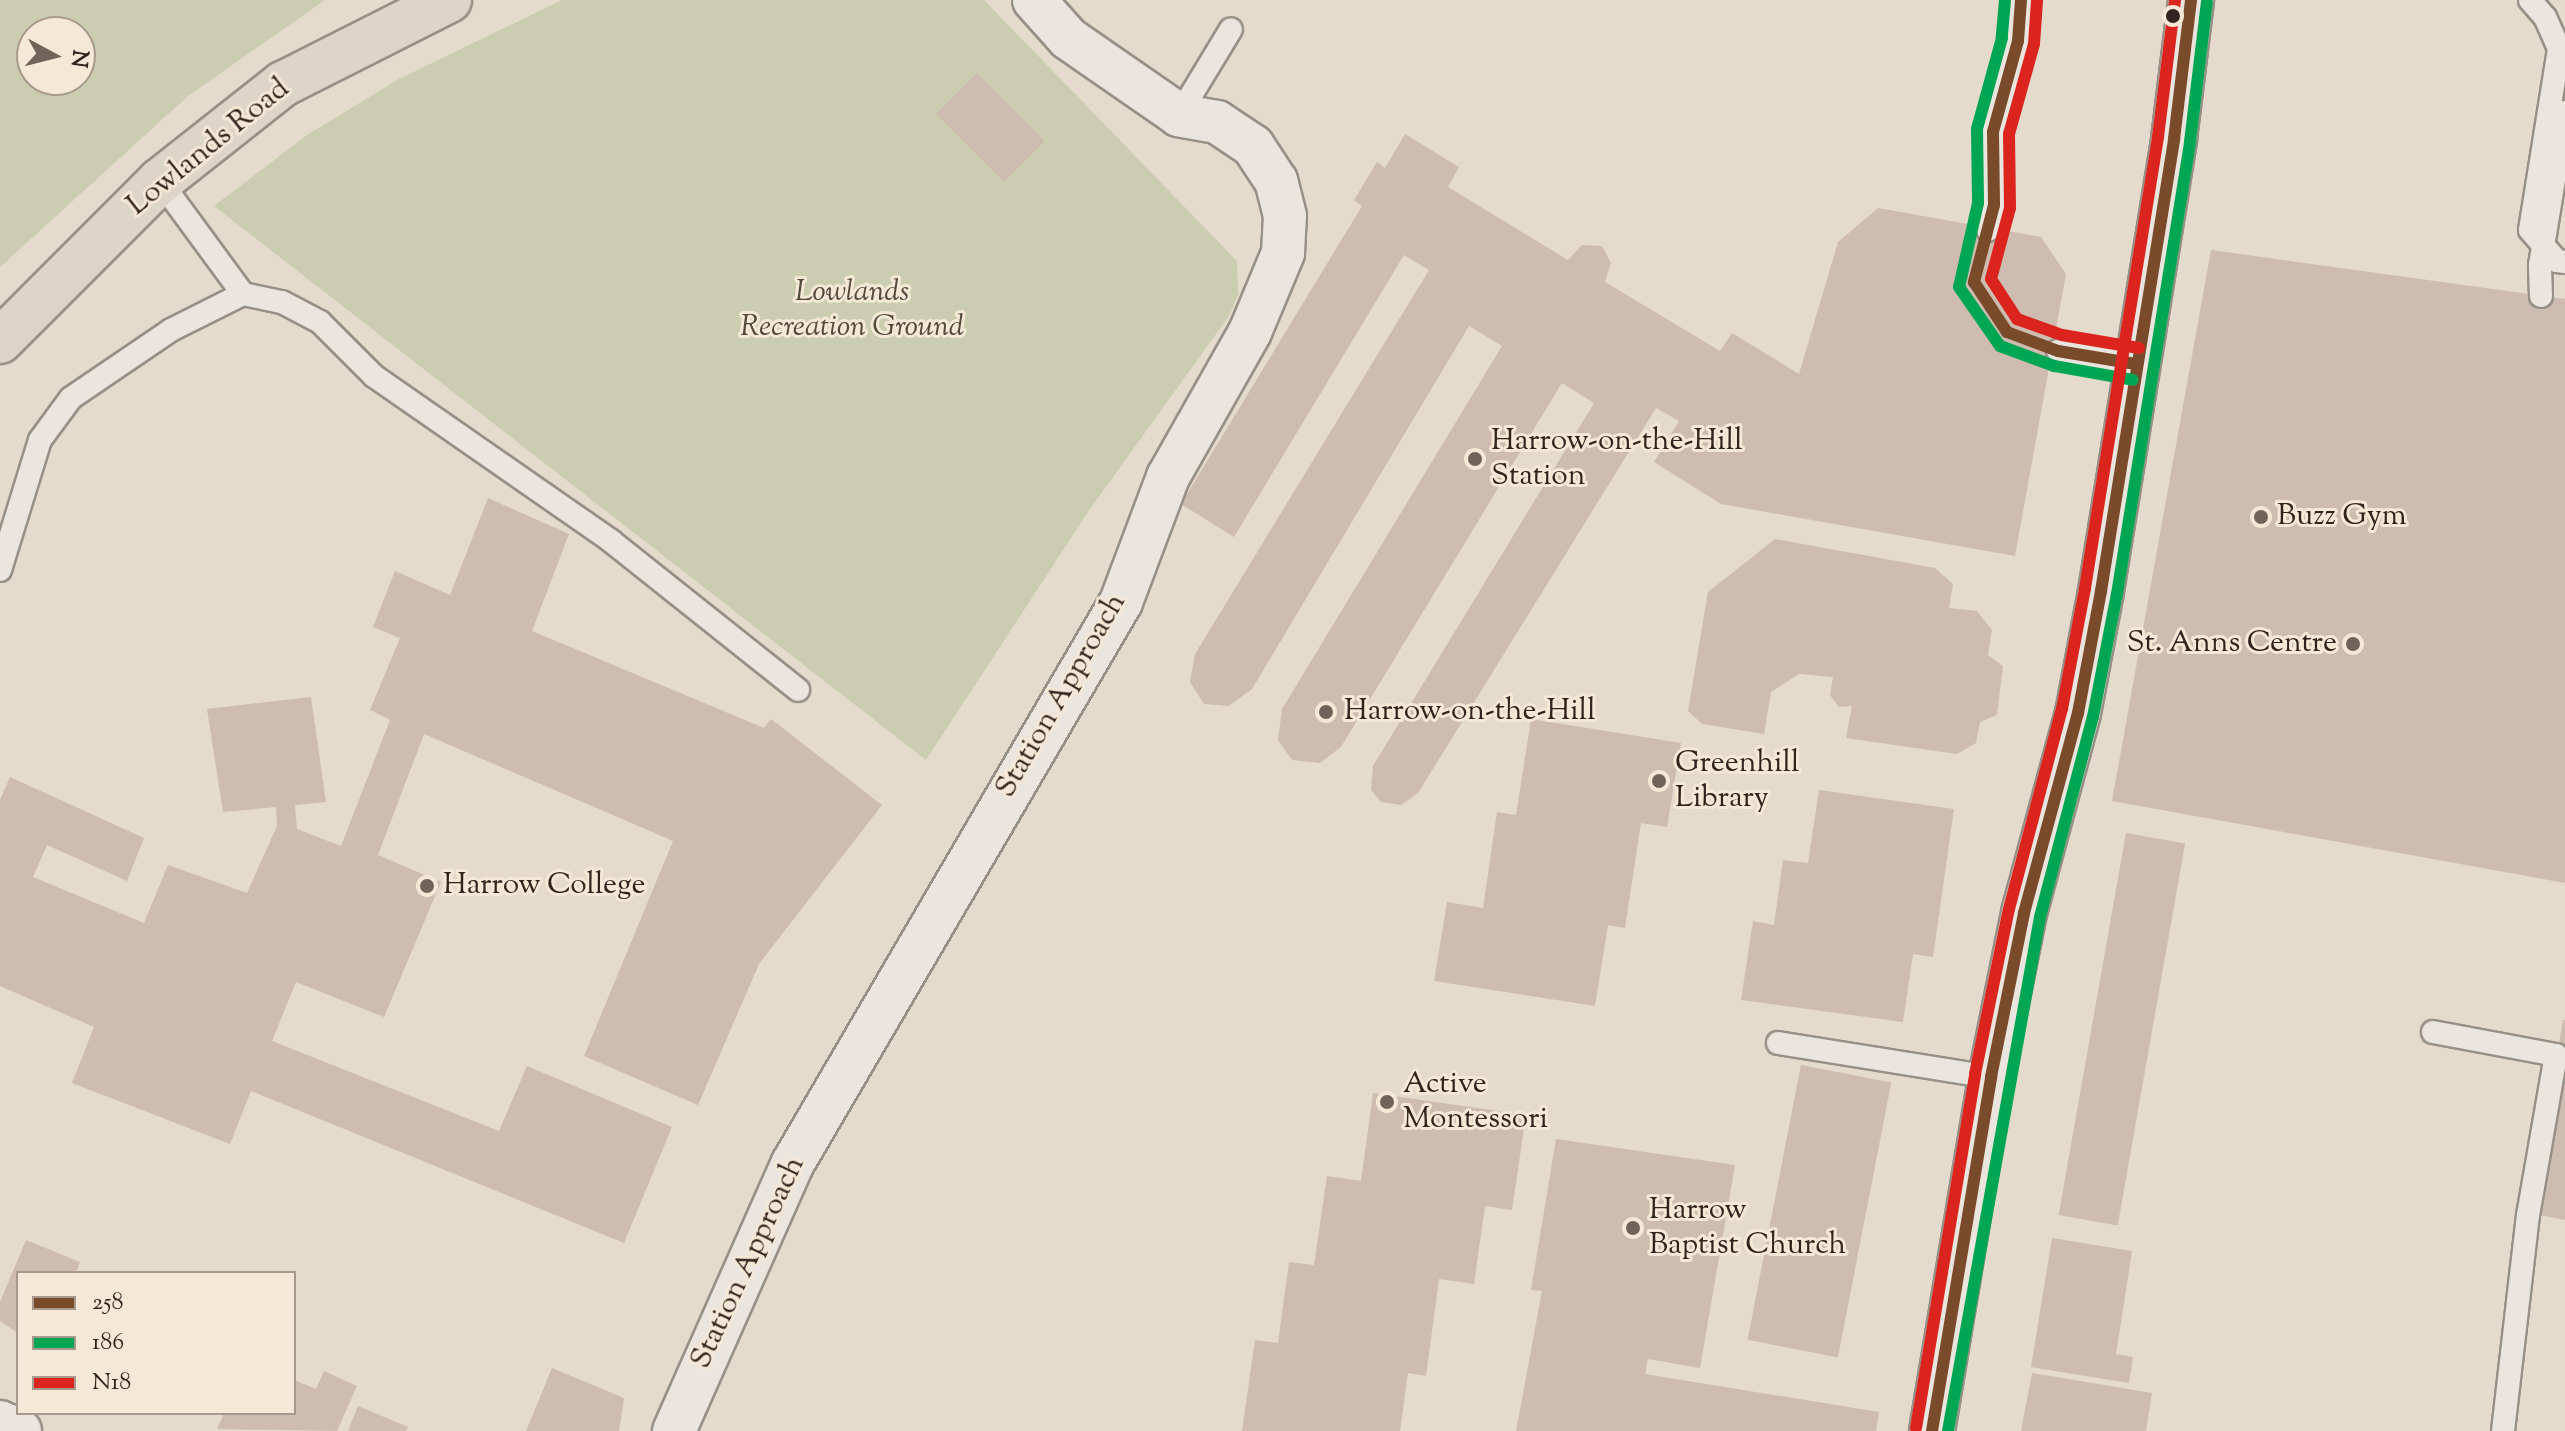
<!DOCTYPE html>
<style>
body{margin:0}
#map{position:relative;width:2565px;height:1431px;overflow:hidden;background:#e4dbcc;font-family:"Sorts Mill Goudy",serif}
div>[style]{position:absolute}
.green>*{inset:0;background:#cacdaf}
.building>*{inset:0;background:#cebcb0;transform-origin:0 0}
.roads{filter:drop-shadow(2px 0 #979087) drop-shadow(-2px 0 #979087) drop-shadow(0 2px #979087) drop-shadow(0 -2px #979087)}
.lane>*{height:22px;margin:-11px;padding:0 11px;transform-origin:11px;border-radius:11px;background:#eae5de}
.street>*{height:42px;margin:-21px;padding:0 21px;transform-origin:21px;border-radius:21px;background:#eae5de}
.secondary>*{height:44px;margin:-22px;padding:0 22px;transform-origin:22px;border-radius:22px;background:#eae5de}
.primary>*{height:44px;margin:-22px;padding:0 22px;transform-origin:22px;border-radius:22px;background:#ded5c9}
.bus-1>*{height:12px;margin:-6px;padding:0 6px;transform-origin:6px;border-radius:6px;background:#7a4b2a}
.bus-2>*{height:12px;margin:-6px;padding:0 6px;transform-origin:6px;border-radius:6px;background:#00a651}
.bus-3>*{height:12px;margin:-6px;padding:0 6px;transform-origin:6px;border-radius:6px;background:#dc241f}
.dots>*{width:22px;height:22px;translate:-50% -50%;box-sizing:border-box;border:4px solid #f5e8d7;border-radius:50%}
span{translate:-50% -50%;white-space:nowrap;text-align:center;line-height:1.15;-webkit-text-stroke:6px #f5e8d7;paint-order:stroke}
.street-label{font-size:30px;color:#31231d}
.park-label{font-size:30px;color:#524b3c;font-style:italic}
.poi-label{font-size:30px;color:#31231d}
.left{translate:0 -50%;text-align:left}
.right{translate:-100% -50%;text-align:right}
.legend{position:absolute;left:16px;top:1271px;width:280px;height:144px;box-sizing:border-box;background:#f5e8d7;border:2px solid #a7998d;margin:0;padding:10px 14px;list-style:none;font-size:24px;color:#31231d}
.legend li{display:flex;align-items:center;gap:16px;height:40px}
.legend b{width:40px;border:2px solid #a7998d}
.north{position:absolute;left:16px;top:16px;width:80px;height:80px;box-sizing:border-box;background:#f5e8d7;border:2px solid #a7998d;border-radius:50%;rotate:97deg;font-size:22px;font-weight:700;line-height:32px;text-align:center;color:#31231d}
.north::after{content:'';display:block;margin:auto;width:28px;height:36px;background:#70635a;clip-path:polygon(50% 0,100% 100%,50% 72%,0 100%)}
</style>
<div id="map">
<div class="green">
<i style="clip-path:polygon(evenodd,0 0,325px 0,188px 96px,0 267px,0 0,80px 32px,80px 80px,32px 80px,32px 32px,80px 32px)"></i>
<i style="clip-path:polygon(562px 0,984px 0,1237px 261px,1238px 295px,1229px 316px,1090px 509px,926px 760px,214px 206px,307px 135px,399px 79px)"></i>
</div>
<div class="building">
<i style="left:977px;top:73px;width:96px;height:58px;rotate:45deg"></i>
<i style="clip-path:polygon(1405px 134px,1459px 167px,1448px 187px,1568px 260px,1582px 245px,1602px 246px,1611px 263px,1605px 282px,1720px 351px,1732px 333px,1799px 374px,1838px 242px,1878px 208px,2041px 237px,2066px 274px,2015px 556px,1721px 504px,1654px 462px,1679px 421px,1656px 408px,1418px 793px,1401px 805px,1381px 802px,1371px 790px,1373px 766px,1594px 403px,1562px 383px,1341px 747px,1320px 763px,1292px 760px,1278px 740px,1282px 709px,1502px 346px,1469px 326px,1252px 689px,1229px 706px,1204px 704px,1190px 682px,1195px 654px,1429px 270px,1404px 255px,1234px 537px,1181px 504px,1362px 206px,1354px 200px,1377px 162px,1385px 168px)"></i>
<i style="clip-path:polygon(2211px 250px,2565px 299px,2565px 883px,2112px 801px)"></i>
<i style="clip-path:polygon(488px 498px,569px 534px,532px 631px,764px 728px,771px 719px,882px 805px,759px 964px,698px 1105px,584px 1056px,673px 841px,424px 734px,378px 855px,441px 882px,384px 1017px,296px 982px,272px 1041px,499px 1131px,527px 1066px,672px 1127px,624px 1243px,251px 1091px,230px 1144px,72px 1083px,94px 1027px,0 986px,0 800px,10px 777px,144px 838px,127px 881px,47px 845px,33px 877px,144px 923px,168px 865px,247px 893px,277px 826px,276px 807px,223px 812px,207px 709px,311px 697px,326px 802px,295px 805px,297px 829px,341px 846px,390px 720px,370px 710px,400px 638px,373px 627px,395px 571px,450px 595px)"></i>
<i style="clip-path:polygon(1775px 539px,1935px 568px,1953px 584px,1949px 608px,1977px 611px,1992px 630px,1988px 655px,2003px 666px,1997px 715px,1980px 722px,1976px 743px,1957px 754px,1846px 738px,1852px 706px,1839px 707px,1830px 695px,1833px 677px,1799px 674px,1771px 692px,1764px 734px,1702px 724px,1688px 711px,1708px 592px)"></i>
<i style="clip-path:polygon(1531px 719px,1681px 743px,1667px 827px,1641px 823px,1625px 928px,1608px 925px,1595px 1006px,1434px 981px,1447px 902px,1483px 908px,1497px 812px,1516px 815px)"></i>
<i style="clip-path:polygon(1819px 790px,1954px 809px,1933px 957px,1913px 954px,1903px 1022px,1741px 1000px,1753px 921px,1774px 925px,1783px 860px,1808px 863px)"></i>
<i style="left:2126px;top:833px;width:60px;height:388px;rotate:10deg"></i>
<i style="clip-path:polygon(2563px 1020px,2565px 1020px,2565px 1220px,2530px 1213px)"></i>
<i style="left:1801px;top:1065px;width:92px;height:280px;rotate:11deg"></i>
<i style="clip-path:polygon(1373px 1093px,1526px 1115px,1512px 1210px,1485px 1206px,1474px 1284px,1439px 1279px,1426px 1376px,1408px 1373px,1400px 1431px,1242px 1431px,1255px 1340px,1278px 1343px,1289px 1262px,1314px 1265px,1327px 1176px,1361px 1181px)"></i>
<i style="clip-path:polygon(1556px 1139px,1735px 1165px,1700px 1368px,1648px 1359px,1645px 1374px,1879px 1412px,1876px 1431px,1516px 1431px,1542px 1291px,1531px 1290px)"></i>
<i style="clip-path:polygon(2052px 1238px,2132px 1251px,2116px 1354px,2133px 1357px,2129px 1383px,2031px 1367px)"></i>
<i style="clip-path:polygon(26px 1240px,80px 1262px,76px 1273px,18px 1273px,18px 1333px,0 1321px,0 1302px)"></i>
<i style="clip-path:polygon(552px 1368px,624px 1398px,619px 1431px,526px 1431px)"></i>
<i style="clip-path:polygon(324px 1371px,357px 1386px,337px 1431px,217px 1429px,224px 1413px,294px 1413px,294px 1380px,316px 1389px)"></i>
<i style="clip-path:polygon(2032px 1373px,2152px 1393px,2146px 1431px,2021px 1431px)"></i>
<i style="clip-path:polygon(358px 1406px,408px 1427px,406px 1431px,348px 1431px)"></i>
</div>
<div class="roads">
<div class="lane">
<i style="left:2530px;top:0;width:23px;rotate:49deg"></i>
<i style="left:2545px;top:17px;width:35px;rotate:66deg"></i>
<i style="left:2559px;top:49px;width:183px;rotate:99.1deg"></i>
<i style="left:2530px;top:230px;width:41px;rotate:48.9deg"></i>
<i style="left:2557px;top:261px;width:8px;rotate:7deg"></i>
<i style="left:1179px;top:115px;width:100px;rotate:-58.8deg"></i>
<i style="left:160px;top:181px;width:140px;rotate:53.7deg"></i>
<i style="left:1988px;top:230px;width:26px;rotate:-77deg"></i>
<i style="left:1994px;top:205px;width:73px;rotate:-90.8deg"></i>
<i style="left:1993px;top:132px;width:94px;rotate:-74.6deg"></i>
<i style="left:2018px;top:41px;width:41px;rotate:-85.8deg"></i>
<i style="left:2541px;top:296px;width:31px;rotate:-92deg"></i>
<i style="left:2540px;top:265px;width:155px;rotate:-80.7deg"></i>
<i style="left:2058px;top:351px;width:79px;rotate:9.5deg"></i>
<i style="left:0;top:570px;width:136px;rotate:-72.9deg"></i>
<i style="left:40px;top:440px;width:52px;rotate:-53.6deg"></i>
<i style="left:71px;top:398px;width:121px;rotate:-34.2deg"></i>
<i style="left:171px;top:330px;width:80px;rotate:-26.6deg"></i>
<i style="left:243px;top:294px;width:40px;rotate:12deg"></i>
<i style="left:282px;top:302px;width:43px;rotate:27.8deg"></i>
<i style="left:320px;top:322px;width:76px;rotate:45deg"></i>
<i style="left:374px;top:376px;width:289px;rotate:34.8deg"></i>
<i style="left:611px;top:541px;width:239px;rotate:38.5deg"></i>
<i style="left:2433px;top:1032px;width:125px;rotate:10.6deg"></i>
<i style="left:2556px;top:1055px;width:162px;rotate:99.9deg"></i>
<i style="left:2528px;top:1215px;width:217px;rotate:96.6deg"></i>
<i style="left:1778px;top:1043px;width:216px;rotate:9.1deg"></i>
</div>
<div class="street">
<i style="left:0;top:1422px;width:22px;rotate:24deg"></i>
<i style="left:674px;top:1431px;width:293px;rotate:-66.1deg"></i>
<i style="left:793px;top:1163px;width:650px;rotate:-59.69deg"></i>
<i style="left:1121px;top:602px;width:134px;rotate:-69.4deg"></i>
<i style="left:1168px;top:477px;width:167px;rotate:-60.5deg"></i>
<i style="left:1250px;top:332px;width:86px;rotate:-67.3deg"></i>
<i style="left:1283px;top:253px;width:37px;rotate:-87deg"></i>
<i style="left:1285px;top:216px;width:36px;rotate:-104deg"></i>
<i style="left:1276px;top:181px;width:42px;rotate:-123.3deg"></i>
<i style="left:1253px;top:146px;width:43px;rotate:-146.3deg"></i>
<i style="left:1217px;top:122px;width:39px;rotate:-170deg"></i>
<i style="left:1179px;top:115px;width:135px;rotate:-145.3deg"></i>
<i style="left:1068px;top:38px;width:51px;rotate:-131.8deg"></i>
</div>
<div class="secondary">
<i style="left:1932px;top:1431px;width:359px;rotate:-80.5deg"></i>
<i style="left:1991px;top:1077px;width:167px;rotate:-78.6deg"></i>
<i style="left:2024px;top:913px;width:207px;rotate:-74.9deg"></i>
<i style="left:2078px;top:713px;width:124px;rotate:-79.3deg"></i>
<i style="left:2101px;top:591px;width:458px;rotate:-80.8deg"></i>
<i style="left:2174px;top:139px;width:140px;rotate:-83deg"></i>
</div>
<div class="primary">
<i style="left:0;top:341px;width:226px;rotate:-45deg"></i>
<i style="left:160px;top:181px;width:157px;rotate:-38.3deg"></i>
<i style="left:283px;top:84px;width:186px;rotate:-26.8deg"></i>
</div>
</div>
<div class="bus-1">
<i style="left:2021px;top:0;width:41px;rotate:94.2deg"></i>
<i style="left:2018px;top:41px;width:94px;rotate:105.4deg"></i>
<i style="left:1993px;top:132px;width:73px;rotate:89.2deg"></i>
<i style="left:1994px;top:205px;width:80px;rotate:104.6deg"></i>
<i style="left:1974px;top:282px;width:60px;rotate:56.6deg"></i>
<i style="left:2007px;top:332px;width:54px;rotate:20.4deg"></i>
<i style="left:2058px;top:351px;width:79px;rotate:9.5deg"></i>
<i style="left:1932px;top:1431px;width:359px;rotate:-80.5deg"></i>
<i style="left:1991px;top:1077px;width:167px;rotate:-78.6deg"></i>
<i style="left:2024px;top:913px;width:207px;rotate:-74.9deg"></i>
<i style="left:2078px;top:713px;width:124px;rotate:-79.3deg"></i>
<i style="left:2101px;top:591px;width:458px;rotate:-80.8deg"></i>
<i style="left:2174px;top:139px;width:140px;rotate:-83deg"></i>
</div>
<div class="bus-2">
<i style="left:2005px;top:0;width:38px;rotate:95deg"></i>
<i style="left:2002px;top:38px;width:94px;rotate:105.4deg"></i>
<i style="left:1977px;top:129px;width:74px;rotate:89.2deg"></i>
<i style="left:1978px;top:203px;width:86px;rotate:102.7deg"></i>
<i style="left:1959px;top:287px;width:72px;rotate:55.2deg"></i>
<i style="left:2000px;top:346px;width:58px;rotate:20.3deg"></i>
<i style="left:2054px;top:366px;width:80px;rotate:10deg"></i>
<i style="left:1948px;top:1431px;width:522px;rotate:-79.85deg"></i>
<i style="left:2040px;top:917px;width:207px;rotate:-75.2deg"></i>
<i style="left:2093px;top:717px;width:125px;rotate:-79deg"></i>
<i style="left:2117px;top:594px;width:458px;rotate:-80.8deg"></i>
<i style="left:2190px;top:142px;width:141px;rotate:-83.1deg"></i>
</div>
<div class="bus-3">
<i style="left:2037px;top:1px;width:43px;rotate:94deg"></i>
<i style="left:2034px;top:44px;width:93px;rotate:105.5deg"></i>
<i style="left:2009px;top:134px;width:74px;rotate:89.2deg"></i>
<i style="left:2010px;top:208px;width:73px;rotate:105deg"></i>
<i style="left:1991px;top:279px;width:48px;rotate:57deg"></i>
<i style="left:2017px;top:319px;width:48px;rotate:19.6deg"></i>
<i style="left:2062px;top:335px;width:78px;rotate:9.6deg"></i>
<i style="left:1916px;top:1428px;width:359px;rotate:-80.5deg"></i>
<i style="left:1975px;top:1074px;width:168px;rotate:-78.4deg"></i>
<i style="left:2009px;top:909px;width:207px;rotate:-75.2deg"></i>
<i style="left:2062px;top:709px;width:123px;rotate:-79.2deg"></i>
<i style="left:2085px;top:588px;width:457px;rotate:-80.8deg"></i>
<i style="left:2158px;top:137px;width:138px;rotate:-82.9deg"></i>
</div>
<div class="dots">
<i style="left:2173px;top:16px;background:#31231d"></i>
<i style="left:1475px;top:459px;background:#70635a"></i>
<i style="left:2261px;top:517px;background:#70635a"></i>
<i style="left:2353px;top:644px;background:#70635a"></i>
<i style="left:1326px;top:712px;background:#70635a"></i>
<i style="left:1659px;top:781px;background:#70635a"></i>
<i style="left:427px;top:886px;background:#70635a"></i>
<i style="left:1387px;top:1102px;background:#70635a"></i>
<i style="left:1633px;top:1228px;background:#70635a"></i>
</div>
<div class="street-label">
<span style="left:209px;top:148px;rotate:-39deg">Lowlands Road</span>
<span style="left:1062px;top:696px;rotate:-60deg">Station Approach</span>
<span style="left:749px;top:1263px;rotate:-65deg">Station Approach</span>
</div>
<div class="park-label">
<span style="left:852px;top:310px">Lowlands<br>Recreation Ground</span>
</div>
<div class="poi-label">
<span class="left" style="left:1491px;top:459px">Harrow-on-the-Hill<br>Station</span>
<span class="left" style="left:2277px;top:517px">Buzz Gym</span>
<span class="right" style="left:2337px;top:644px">St. Anns Centre</span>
<span class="left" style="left:1344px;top:712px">Harrow-on-the-Hill</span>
<span class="left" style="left:1675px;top:781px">Greenhill<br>Library</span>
<span class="left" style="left:443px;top:886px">Harrow College</span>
<span class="left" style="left:1403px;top:1102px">Active<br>Montessori</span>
<span class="left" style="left:1649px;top:1228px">Harrow<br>Baptist Church</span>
</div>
<ul class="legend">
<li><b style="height:10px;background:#7a4b2a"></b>258</li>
<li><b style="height:10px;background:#00a651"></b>186</li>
<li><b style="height:10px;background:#dc241f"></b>N18</li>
</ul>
<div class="north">N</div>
</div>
